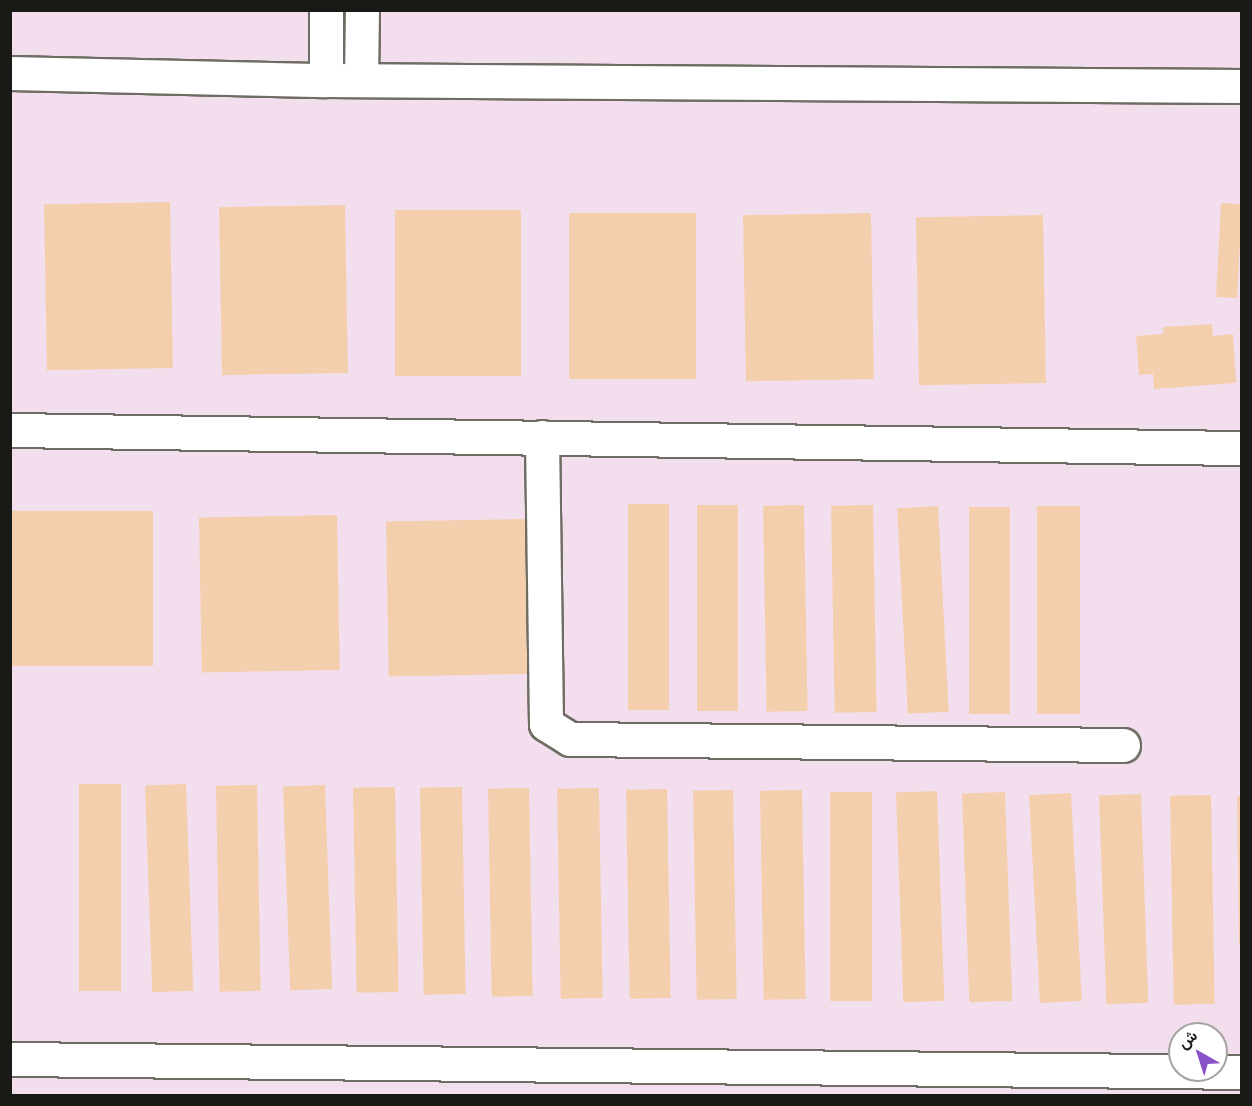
<!DOCTYPE html>
<meta charset="utf-8">
<style>
body{margin:0}
#map{position:relative;width:1252px;height:1106px;overflow:hidden;background:#f2efe5;font-family:"Varela Round",Vazirmatn,sans-serif}
div>[style]{position:absolute}
.industrial>*{inset:0;background:#f3deed}
.building>*{inset:0;background:#f4cfae;transform-origin:0 0}
.roads{filter:drop-shadow(2px 0 #6e6d63) drop-shadow(-2px 0 #6e6d63) drop-shadow(0 2px #6e6d63) drop-shadow(0 -2px #6e6d63)}
.minor>*{height:33px;margin:-16.5px;padding:0 16.5px;transform-origin:16.5px;border-radius:16.5px;background:#fff}
span{translate:-50% -50%;white-space:nowrap;text-align:center;line-height:1.15;-webkit-text-stroke:4.5px #fff;paint-order:stroke}
.frame{position:absolute;inset:0;border:12px solid #191915;pointer-events:none}
.north{position:absolute;left:1168px;top:1022px;width:60px;height:60px;box-sizing:border-box;background:#fff;border:2px solid #a3a3a1;border-radius:50%;rotate:321deg;font-size:16px;font-weight:700;line-height:24px;text-align:center;color:#191915}
.north::after{content:'';display:block;margin:auto;width:21px;height:27px;background:#8852c9;clip-path:polygon(50% 0,100% 100%,50% 72%,0 100%)}
</style>
<div id="map">
<div class="industrial">
<i style="clip-path:polygon(evenodd,10px 11px,1241px 11px,1241px 1095px,11px 1095px,10px 11px,1180px 1034px,1216px 1034px,1216px 1070px,1180px 1070px,1180px 1034px)"></i>
</div>
<div class="building">
<i style="left:170px;top:202px;width:166px;height:126px;rotate:89deg"></i>
<i style="left:1221px;top:203px;width:21px;height:94px;rotate:3deg"></i>
<i style="left:345px;top:205px;width:168px;height:126px;rotate:89deg"></i>
<i style="left:521px;top:210px;width:166px;height:126px;rotate:90deg"></i>
<i style="left:696px;top:213px;width:166px;height:127px;rotate:90deg"></i>
<i style="left:871px;top:213px;width:166px;height:128px;rotate:89deg"></i>
<i style="left:1043px;top:215px;width:168px;height:127px;rotate:89deg"></i>
<i style="clip-path:polygon(1212px 324px,1213px 336px,1233px 334px,1236px 383px,1154px 389px,1153px 374px,1139px 375px,1136px 336px,1163px 334px,1163px 327px)"></i>
<i style="left:628px;top:504px;width:41px;height:206px"></i>
<i style="left:697px;top:505px;width:41px;height:206px"></i>
<i style="left:804px;top:505px;width:206px;height:41px;rotate:89deg"></i>
<i style="left:873px;top:505px;width:207px;height:42px;rotate:89deg"></i>
<i style="left:938px;top:506px;width:206px;height:41px;rotate:87deg"></i>
<i style="left:1080px;top:506px;width:208px;height:43px;rotate:90deg"></i>
<i style="left:969px;top:507px;width:41px;height:207px"></i>
<i style="left:12px;top:511px;width:141px;height:155px"></i>
<i style="left:337px;top:515px;width:155px;height:138px;rotate:89deg"></i>
<i style="left:527px;top:519px;width:155px;height:141px;rotate:89deg"></i>
<i style="left:79px;top:784px;width:42px;height:207px"></i>
<i style="left:186px;top:784px;width:207px;height:41px;rotate:88deg"></i>
<i style="left:257px;top:785px;width:206px;height:41px;rotate:89deg"></i>
<i style="left:325px;top:785px;width:204px;height:42px;rotate:88deg"></i>
<i style="left:395px;top:787px;width:205px;height:42px;rotate:89deg"></i>
<i style="left:462px;top:787px;width:207px;height:42px;rotate:89deg"></i>
<i style="left:529px;top:788px;width:208px;height:41px;rotate:89deg"></i>
<i style="left:599px;top:788px;width:210px;height:42px;rotate:89deg"></i>
<i style="left:667px;top:789px;width:209px;height:41px;rotate:89deg"></i>
<i style="left:733px;top:790px;width:209px;height:40px;rotate:89deg"></i>
<i style="left:802px;top:790px;width:209px;height:42px;rotate:89deg"></i>
<i style="left:937px;top:791px;width:210px;height:41px;rotate:88deg"></i>
<i style="left:830px;top:792px;width:42px;height:209px"></i>
<i style="left:1005px;top:792px;width:209px;height:43px;rotate:88deg"></i>
<i style="left:1071px;top:793px;width:208px;height:42px;rotate:87deg"></i>
<i style="left:1141px;top:794px;width:209px;height:42px;rotate:88deg"></i>
<i style="left:1211px;top:795px;width:209px;height:41px;rotate:89deg"></i>
<i style="clip-path:polygon(1237px 796px,1242px 796px,1242px 944px,1239px 944px)"></i>
</div>
<div class="roads">
<div class="minor">
<i style="left:10px;top:73px;width:316px;rotate:1.3deg"></i>
<i style="left:326px;top:80px;width:916px;rotate:0.38deg"></i>
<i style="left:326px;top:80px;width:70px;rotate:-90deg"></i>
<i style="left:361px;top:80px;width:70px;rotate:-89.2deg"></i>
<i style="left:10px;top:430px;width:1232px;rotate:0.84deg"></i>
<i style="left:542px;top:437px;width:287px;rotate:89.2deg"></i>
<i style="left:546px;top:724px;width:28px;rotate:32deg"></i>
<i style="left:570px;top:739px;width:553px;rotate:0.62deg"></i>
<i style="left:10px;top:1059px;width:1232px;rotate:0.6deg"></i>
</div>
</div>
<div class="frame"></div>
<div class="north">ش</div>
</div>
